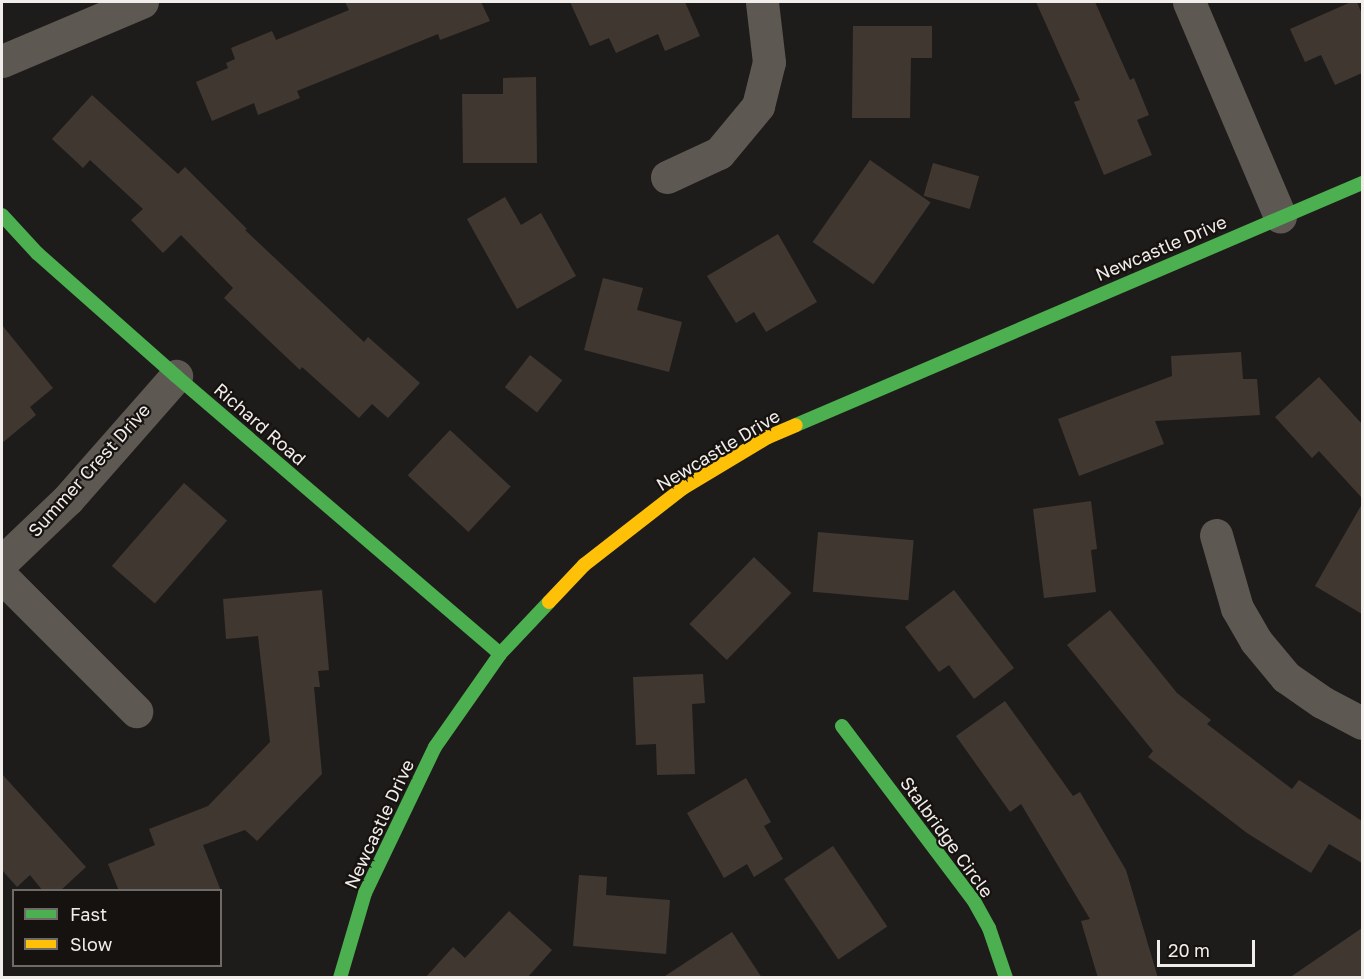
<!DOCTYPE html>
<style>
body{margin:0}
#map{position:relative;width:1364px;height:979px;overflow:hidden;background:#1e1c1a;font-family:"Golos Text",sans-serif}
div>[style]{position:absolute}
.building>*{inset:0;background:#403730;transform-origin:0 0}
.street>*{height:33px;margin:-16.5px;padding:0 16.5px;transform-origin:16.5px;border-radius:16.5px;background:#5e5853}
.fast>*{height:14px;margin:-7px;padding:0 7px;transform-origin:7px;border-radius:7px;background:#4caf50}
.slow>*{height:14px;margin:-7px;padding:0 7px;transform-origin:7px;border-radius:7px;background:#ffc107}
span{translate:-50% -50%;white-space:nowrap;text-align:center;line-height:1.15;-webkit-text-stroke:4.5px #16120f;paint-order:stroke}
.street-label{font-size:18px;color:#f1edeb}
.frame{position:absolute;inset:0;border:3px solid #f1edeb;pointer-events:none}
.legend{position:absolute;left:12px;top:889px;width:210px;height:78px;box-sizing:border-box;background:#16120f;border:2px solid #6e6a67;margin:0;padding:8px 10px;list-style:none;font-size:18px;color:#f1edeb}
.legend li{display:flex;align-items:center;gap:12px;height:30px}
.legend b{width:30px;border:2px solid #6e6a67}
.scale{position:absolute;left:1157px;top:940px;width:98px;height:27px;box-sizing:border-box;border:3px solid #f1edeb;border-top:0;padding-left:8px;font-size:18px;line-height:21px;white-space:nowrap;color:#f1edeb;-webkit-text-stroke:4px #16120f;paint-order:stroke}
</style>
<div id="map">
<div class="building">
<i style="clip-path:polygon(345px 2px,481px 2px,490px 21px,440px 40px,438px 34px,297px 91px,300px 98px,258px 115px,254px 103px,212px 121px,196px 82px,228px 68px,226px 63px,235px 59px,231px 48px,272px 31px,276px 40px,349px 10px)"></i>
<i style="clip-path:polygon(570px 2px,685px 2px,700px 36px,665px 51px,658px 34px,616px 53px,609px 38px,590px 46px)"></i>
<i style="clip-path:polygon(1036px 2px,1095px 2px,1130px 80px,1134px 78px,1149px 115px,1137px 120px,1152px 155px,1104px 175px,1074px 102px,1080px 100px)"></i>
<i style="clip-path:polygon(1351px 2px,1357px 2px,1362px 14px,1362px 73px,1335px 85px,1321px 55px,1305px 62px,1290px 29px)"></i>
<i style="clip-path:polygon(853px 26px,932px 26px,932px 58px,911px 58px,910px 118px,852px 118px)"></i>
<i style="clip-path:polygon(536px 77px,537px 163px,463px 163px,462px 94px,503px 94px,503px 78px)"></i>
<i style="clip-path:polygon(92px 95px,178px 174px,185px 167px,247px 229px,245px 230px,364px 342px,368px 337px,420px 383px,388px 418px,372px 404px,359px 418px,302px 367px,300px 370px,224px 298px,233px 288px,181px 235px,163px 253px,131px 220px,143px 209px,90px 160px,83px 168px,52px 139px)"></i>
<i style="left:870px;top:160px;width:74px;height:100px;rotate:35deg"></i>
<i style="left:933px;top:163px;width:48px;height:34px;rotate:16deg"></i>
<i style="clip-path:polygon(505px 197px,521px 225px,541px 213px,576px 276px,517px 309px,467px 219px)"></i>
<i style="clip-path:polygon(778px 234px,817px 302px,766px 332px,754px 312px,736px 323px,707px 276px)"></i>
<i style="clip-path:polygon(603px 278px,643px 288px,637px 310px,682px 322px,669px 372px,584px 350px)"></i>
<i style="clip-path:polygon(2px 325px,53px 388px,30px 407px,36px 415px,2px 443px)"></i>
<i style="clip-path:polygon(1241px 352px,1243px 379px,1257px 379px,1260px 415px,1155px 421px,1164px 444px,1079px 476px,1058px 419px,1172px 376px,1171px 356px)"></i>
<i style="left:530px;top:355px;width:41px;height:41px;rotate:38deg"></i>
<i style="clip-path:polygon(1319px 377px,1362px 424px,1362px 498px,1319px 451px,1312px 458px,1275px 417px)"></i>
<i style="left:450px;top:430px;width:83px;height:62px;rotate:43deg"></i>
<i style="left:184px;top:483px;width:57px;height:110px;rotate:41deg"></i>
<i style="clip-path:polygon(1091px 501px,1097px 549px,1091px 550px,1096px 592px,1044px 598px,1033px 509px)"></i>
<i style="clip-path:polygon(1362px 504px,1362px 614px,1315px 586px)"></i>
<i style="left:818px;top:532px;width:96px;height:60px;rotate:5deg"></i>
<i style="left:754px;top:557px;width:52px;height:93px;rotate:44deg"></i>
<i style="clip-path:polygon(322px 590px,329px 670px,318px 671px,320px 687px,314px 687px,322px 774px,257px 841px,245px 830px,203px 845px,221px 891px,119px 891px,108px 864px,155px 845px,149px 829px,208px 806px,270px 742px,258px 636px,226px 639px,223px 599px)"></i>
<i style="clip-path:polygon(954px 590px,1014px 668px,974px 699px,949px 665px,939px 672px,905px 627px)"></i>
<i style="clip-path:polygon(1110px 610px,1177px 693px,1211px 720px,1207px 724px,1292px 789px,1299px 780px,1362px 821px,1362px 863px,1329px 844px,1311px 873px,1247px 833px,1148px 757px,1153px 751px,1067px 645px)"></i>
<i style="clip-path:polygon(703px 674px,705px 703px,692px 704px,695px 774px,657px 775px,656px 744px,636px 745px,633px 677px)"></i>
<i style="clip-path:polygon(1005px 701px,1073px 796px,1080px 792px,1126px 870px,1158px 978px,1098px 978px,1081px 921px,1090px 919px,1021px 804px,1010px 812px,956px 736px)"></i>
<i style="clip-path:polygon(2px 774px,86px 867px,60px 891px,43px 891px,30px 875px,17px 887px,2px 870px)"></i>
<i style="clip-path:polygon(746px 778px,771px 822px,764px 826px,783px 859px,754px 877px,747px 864px,724px 878px,687px 813px)"></i>
<i style="left:833px;top:846px;width:97px;height:59px;rotate:56deg"></i>
<i style="clip-path:polygon(579px 875px,607px 877px,606px 895px,670px 900px,666px 954px,573px 946px)"></i>
<i style="clip-path:polygon(509px 911px,552px 950px,527px 978px,425px 978px,453px 947px,465px 958px)"></i>
<i style="clip-path:polygon(1362px 928px,1362px 978px,1289px 978px)"></i>
<i style="clip-path:polygon(732px 932px,762px 978px,662px 978px)"></i>
</div>
<div class="street">
<i style="left:1189px;top:2px;width:233px;rotate:67deg"></i>
<i style="left:2px;top:61px;width:152px;rotate:-22.9deg"></i>
<i style="left:667px;top:177px;width:57px;rotate:-24.8deg"></i>
<i style="left:719px;top:153px;width:61px;rotate:-50.3deg"></i>
<i style="left:758px;top:106px;width:45px;rotate:-76deg"></i>
<i style="left:769px;top:62px;width:60px;rotate:-96.7deg"></i>
<i style="left:1216px;top:535px;width:76px;rotate:74deg"></i>
<i style="left:1237px;top:608px;width:38px;rotate:60deg"></i>
<i style="left:1256px;top:641px;width:47px;rotate:50.2deg"></i>
<i style="left:1286px;top:677px;width:44px;rotate:34.8deg"></i>
<i style="left:1322px;top:702px;width:45px;rotate:27.7deg"></i>
<i style="left:2px;top:562px;width:91px;rotate:-43.7deg"></i>
<i style="left:68px;top:499px;width:164px;rotate:-48.7deg"></i>
<i style="left:2px;top:577px;width:190px;rotate:45deg"></i>
</div>
<div class="fast">
<i style="left:2px;top:215px;width:52px;rotate:47.4deg"></i>
<i style="left:37px;top:253px;width:186px;rotate:41.5deg"></i>
<i style="left:176px;top:376px;width:427px;rotate:40.6deg"></i>
<i style="left:796px;top:425px;width:616px;rotate:-23.15deg"></i>
<i style="left:842px;top:726px;width:219px;rotate:53deg"></i>
<i style="left:974px;top:901px;width:31px;rotate:61deg"></i>
<i style="left:989px;top:928px;width:53px;rotate:71.2deg"></i>
<i style="left:340px;top:978px;width:89px;rotate:-73.6deg"></i>
<i style="left:365px;top:893px;width:162px;rotate:-64.4deg"></i>
<i style="left:435px;top:747px;width:113px;rotate:-55deg"></i>
<i style="left:500px;top:654px;width:71px;rotate:-46.7deg"></i>
</div>
<div class="slow">
<i style="left:549px;top:602px;width:51px;rotate:-46.6deg"></i>
<i style="left:584px;top:565px;width:125px;rotate:-37.9deg"></i>
<i style="left:683px;top:488px;width:99px;rotate:-31deg"></i>
<i style="left:768px;top:437px;width:30px;rotate:-23deg"></i>
</div>
<div class="street-label">
<span style="left:1161px;top:248px;rotate:-23deg">Newcastle Drive</span>
<span style="left:260px;top:424px;rotate:41deg">Richard Road</span>
<span style="left:718px;top:450px;rotate:-31deg">Newcastle Drive</span>
<span style="left:89px;top:470px;rotate:-48deg">Summer Crest Drive</span>
<span style="left:379px;top:824px;rotate:-65deg">Newcastle Drive</span>
<span style="left:947px;top:837px;rotate:54deg">Stalbridge Circle</span>
</div>
<div class="frame"></div>
<ul class="legend">
<li><b style="height:8px;background:#4caf50"></b>Fast</li>
<li><b style="height:8px;background:#ffc107"></b>Slow</li>
</ul>
<div class="scale">20 m</div>
</div>
